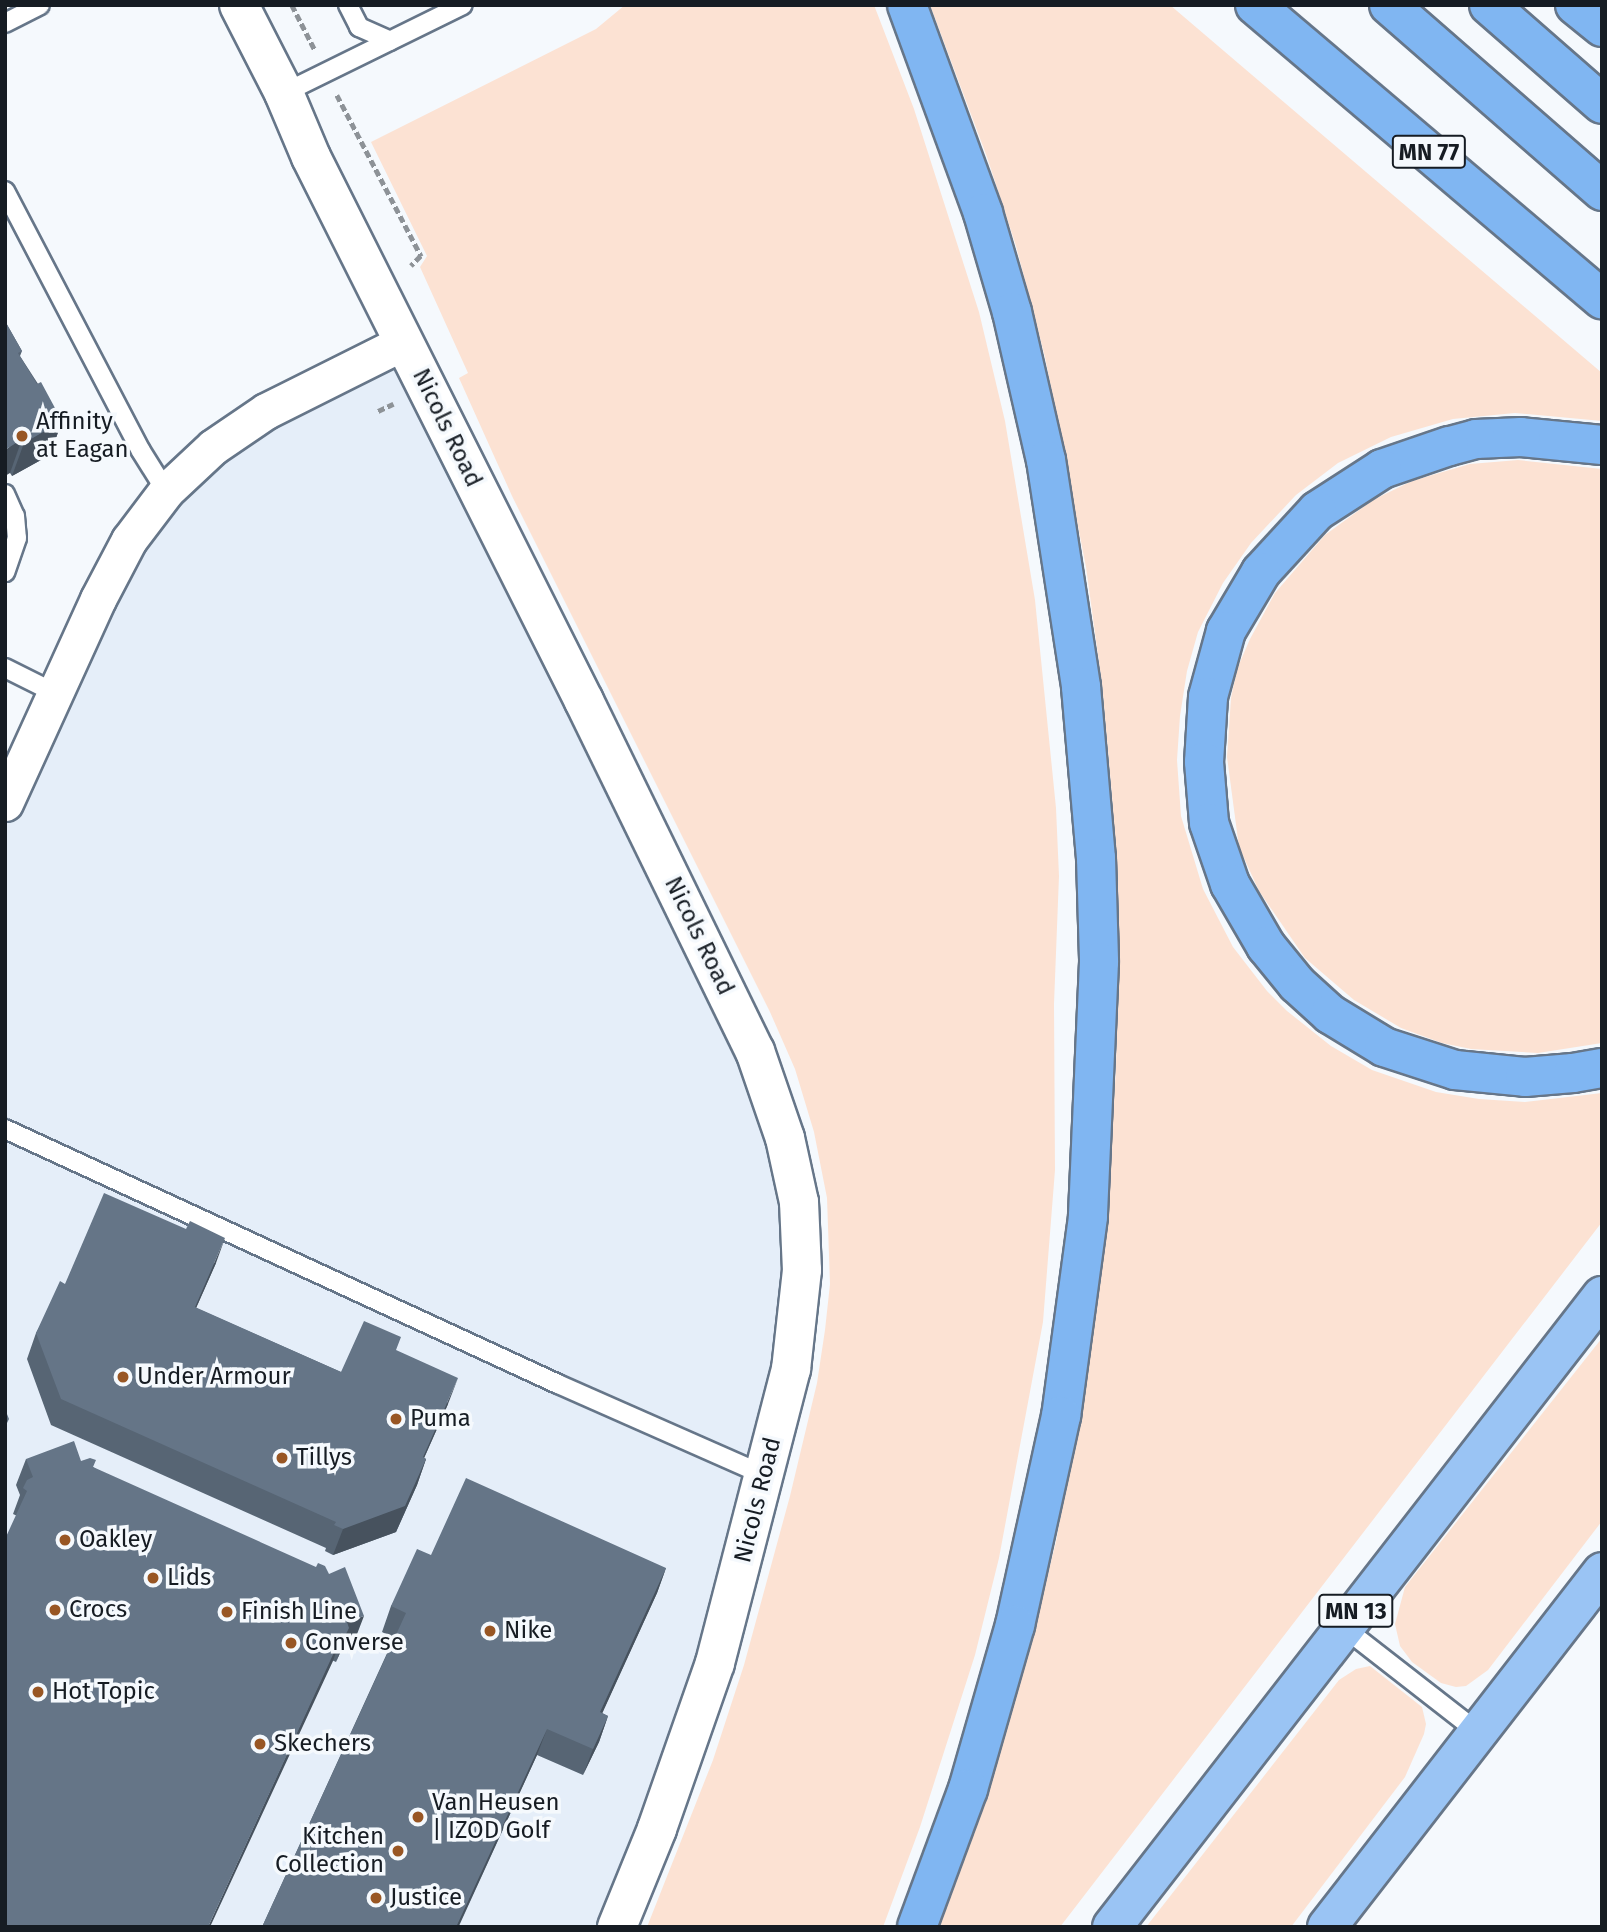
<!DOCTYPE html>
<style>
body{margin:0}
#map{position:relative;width:1607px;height:1932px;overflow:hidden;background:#f5f9fd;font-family:"Fira Sans",sans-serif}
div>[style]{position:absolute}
.built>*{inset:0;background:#e5eef9}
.green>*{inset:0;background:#fce2d3}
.path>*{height:4.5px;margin-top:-2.25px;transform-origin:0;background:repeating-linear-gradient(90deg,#8d9297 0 7px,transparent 0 10.5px)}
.roads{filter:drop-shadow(2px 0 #667689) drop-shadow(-2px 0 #667689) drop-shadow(0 2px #667689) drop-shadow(0 -2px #667689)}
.service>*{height:18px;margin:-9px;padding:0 9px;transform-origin:9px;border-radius:9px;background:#fff}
.minor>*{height:35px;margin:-17.5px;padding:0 17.5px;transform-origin:17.5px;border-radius:17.5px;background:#fff}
.tertiary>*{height:38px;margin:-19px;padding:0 19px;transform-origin:19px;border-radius:19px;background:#fff}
.trunk>*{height:38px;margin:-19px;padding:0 19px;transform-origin:19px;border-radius:19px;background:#9ac4f4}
.motorway>*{height:38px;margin:-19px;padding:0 19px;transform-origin:19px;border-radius:19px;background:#80b6f2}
.wall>*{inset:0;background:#576574}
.shaded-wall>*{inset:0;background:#47525e}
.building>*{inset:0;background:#657587}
.dots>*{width:19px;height:19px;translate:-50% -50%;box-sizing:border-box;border:4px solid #f5f9fd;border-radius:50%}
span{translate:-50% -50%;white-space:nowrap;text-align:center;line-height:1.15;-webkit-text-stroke:7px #f5f9fd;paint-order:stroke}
.shield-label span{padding:2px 5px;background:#f5f9fd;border:2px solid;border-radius:5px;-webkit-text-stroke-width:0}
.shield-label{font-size:23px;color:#161c23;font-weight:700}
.poi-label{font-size:24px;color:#161c23}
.left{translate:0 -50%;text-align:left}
.right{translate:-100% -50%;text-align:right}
.street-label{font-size:24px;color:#161c23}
.frame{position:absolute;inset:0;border:7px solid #161c23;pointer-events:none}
</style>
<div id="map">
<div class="built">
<i style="clip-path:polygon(404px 342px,785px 1138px,791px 1369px,617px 1927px,5px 1927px,5px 803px,166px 491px)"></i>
</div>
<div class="green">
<i style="clip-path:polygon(625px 5px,874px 5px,914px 109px,979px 312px,1005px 421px,1035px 600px,1056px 808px,1059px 876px,1054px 1004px,1055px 1170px,1043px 1322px,999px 1558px,975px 1655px,920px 1827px,883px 1927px,647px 1927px,713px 1760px,744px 1665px,790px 1496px,817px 1383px,825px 1330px,830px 1284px,827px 1198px,814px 1132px,795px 1069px,770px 1012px,512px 496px,459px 378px,468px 373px,420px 267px,427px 256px,371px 142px,596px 29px)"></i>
<i style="clip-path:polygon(930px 5px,1170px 5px,1602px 373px,1602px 421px,1515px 413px,1453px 419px,1391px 437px,1338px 463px,1296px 495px,1251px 543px,1223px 583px,1198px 632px,1187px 671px,1180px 716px,1177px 760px,1181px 816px,1203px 889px,1233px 947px,1267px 991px,1287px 1011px,1331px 1046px,1372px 1070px,1436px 1092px,1479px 1099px,1525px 1102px,1602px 1093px,1602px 1222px,1060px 1927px,938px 1927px,991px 1783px,1025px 1665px,1056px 1542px,1089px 1358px,1107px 1214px,1116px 1068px,1119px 915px,1112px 796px,1102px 684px,1086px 567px,1045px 357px,1016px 246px,987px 157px)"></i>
<i style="clip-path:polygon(1518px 460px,1602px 469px,1602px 1043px,1538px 1053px,1471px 1049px,1442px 1043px,1401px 1028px,1354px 1000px,1305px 958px,1259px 891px,1239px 847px,1227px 757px,1231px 698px,1237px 669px,1250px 639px,1275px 593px,1325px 535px,1373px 500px,1412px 481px,1470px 464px)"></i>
<i style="clip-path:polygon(1602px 1338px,1602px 1521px,1488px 1670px,1466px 1686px,1456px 1687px,1441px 1683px,1412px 1662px,1400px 1646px,1395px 1624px,1405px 1587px)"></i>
<i style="clip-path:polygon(1370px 1666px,1422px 1707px,1426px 1724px,1424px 1734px,1405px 1777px,1291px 1927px,1146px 1927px,1339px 1680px,1356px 1669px)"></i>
</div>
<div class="path">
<i style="left:292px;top:5px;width:51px;rotate:62.9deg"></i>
<i style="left:337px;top:95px;width:182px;rotate:62.4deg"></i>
<i style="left:421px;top:256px;width:14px;rotate:135deg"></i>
<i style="left:378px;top:411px;width:17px;rotate:-25deg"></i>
</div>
<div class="roads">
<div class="service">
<i style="left:348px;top:5px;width:25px;rotate:63deg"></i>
<i style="left:359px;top:27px;width:34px;rotate:24deg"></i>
<i style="left:5px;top:23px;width:39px;rotate:-27deg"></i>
<i style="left:284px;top:93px;width:199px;rotate:-26.2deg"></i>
<i style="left:5px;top:191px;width:293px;rotate:62.4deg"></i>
<i style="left:141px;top:451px;width:47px;rotate:58deg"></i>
<i style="left:5px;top:494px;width:24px;rotate:66deg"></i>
<i style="left:15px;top:516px;width:22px;rotate:85deg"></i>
<i style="left:17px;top:538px;width:36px;rotate:109deg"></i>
<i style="left:5px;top:668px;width:56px;rotate:26.6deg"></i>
<i style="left:5px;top:1129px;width:609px;rotate:24.76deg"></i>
<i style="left:558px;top:1384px;width:225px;rotate:23.8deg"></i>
<i style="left:1343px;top:1627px;width:171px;rotate:37.9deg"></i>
</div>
<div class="minor">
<i style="left:5px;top:803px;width:224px;rotate:-65.5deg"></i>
<i style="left:98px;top:599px;width:67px;rotate:-62.3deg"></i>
<i style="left:129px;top:540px;width:61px;rotate:-52.9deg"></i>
<i style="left:166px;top:491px;width:64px;rotate:-43.1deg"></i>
<i style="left:213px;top:447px;width:64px;rotate:-34.2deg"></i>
<i style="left:266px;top:411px;width:154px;rotate:-26.6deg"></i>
</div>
<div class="tertiary">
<i style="left:239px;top:5px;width:99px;rotate:62.9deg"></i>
<i style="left:284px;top:93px;width:69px;rotate:67.1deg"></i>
<i style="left:311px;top:157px;width:609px;rotate:63.35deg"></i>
<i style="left:584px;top:701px;width:390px;rotate:64deg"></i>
<i style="left:755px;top:1051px;width:92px;rotate:71deg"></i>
<i style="left:785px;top:1138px;width:66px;rotate:77.7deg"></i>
<i style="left:799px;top:1202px;width:68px;rotate:87.5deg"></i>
<i style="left:802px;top:1270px;width:100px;rotate:96.3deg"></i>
<i style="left:791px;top:1369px;width:304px;rotate:104.5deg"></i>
<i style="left:715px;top:1663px;width:176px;rotate:109.3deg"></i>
<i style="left:657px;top:1829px;width:106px;rotate:112.2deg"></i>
</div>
<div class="trunk">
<i style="left:1112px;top:1927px;width:799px;rotate:-52.17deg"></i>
<i style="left:1327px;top:1927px;width:449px;rotate:-52.2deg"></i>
</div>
<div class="motorway">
<i style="left:907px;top:5px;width:221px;rotate:69.9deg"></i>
<i style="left:983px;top:213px;width:103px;rotate:73.7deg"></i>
<i style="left:1012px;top:312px;width:152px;rotate:77.1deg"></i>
<i style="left:1046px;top:460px;width:230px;rotate:81.2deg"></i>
<i style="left:1081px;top:687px;width:172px;rotate:85deg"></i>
<i style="left:1096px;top:858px;width:104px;rotate:88.3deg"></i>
<i style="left:1099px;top:962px;width:255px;rotate:92.5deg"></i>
<i style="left:1088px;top:1217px;width:201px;rotate:97.7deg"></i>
<i style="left:1061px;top:1416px;width:214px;rotate:102.4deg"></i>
<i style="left:1015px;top:1625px;width:171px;rotate:106deg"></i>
<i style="left:968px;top:1789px;width:147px;rotate:110.3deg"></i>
<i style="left:1255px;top:5px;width:455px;rotate:40.3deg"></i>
<i style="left:1389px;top:5px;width:283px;rotate:41.1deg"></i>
<i style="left:1489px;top:5px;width:150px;rotate:41.2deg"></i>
<i style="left:1575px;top:5px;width:35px;rotate:39deg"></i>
<i style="left:1602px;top:445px;width:81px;rotate:-174.4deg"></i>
<i style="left:1521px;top:437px;width:45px;rotate:177.5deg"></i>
<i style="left:1476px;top:439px;width:28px;rotate:165deg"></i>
<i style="left:1449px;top:446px;width:71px;rotate:161.1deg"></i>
<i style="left:1382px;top:469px;width:77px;rotate:147.1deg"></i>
<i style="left:1317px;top:511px;width:83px;rotate:132.6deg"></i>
<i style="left:1261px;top:572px;width:69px;rotate:120.7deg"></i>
<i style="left:1226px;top:631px;width:68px;rotate:105.3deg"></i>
<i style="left:1208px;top:697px;width:65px;rotate:93.5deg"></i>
<i style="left:1204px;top:762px;width:61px;rotate:85.3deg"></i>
<i style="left:1209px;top:823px;width:65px;rotate:71deg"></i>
<i style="left:1230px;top:884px;width:72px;rotate:59.9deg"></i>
<i style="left:1266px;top:946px;width:49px;rotate:50.8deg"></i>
<i style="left:1297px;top:984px;width:45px;rotate:42.3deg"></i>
<i style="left:1330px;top:1014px;width:63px;rotate:31.4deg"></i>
<i style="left:1384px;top:1047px;width:75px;rotate:17.9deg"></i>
<i style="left:1455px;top:1070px;width:70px;rotate:5.7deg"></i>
<i style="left:1525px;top:1077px;width:48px;rotate:-4.8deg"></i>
<i style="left:1573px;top:1073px;width:29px;rotate:-10deg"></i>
</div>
</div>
<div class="wall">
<i style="clip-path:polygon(5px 321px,22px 351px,20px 356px,62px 421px,50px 455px,12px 476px,10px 473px)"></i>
<i style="clip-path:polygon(216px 1263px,196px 1308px,341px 1372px,397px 1351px,448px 1404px,424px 1458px,426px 1459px,417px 1485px,396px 1532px,333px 1555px,325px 1551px,326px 1548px,51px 1425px,27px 1359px,36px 1333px,65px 1284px)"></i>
<i style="clip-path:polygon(26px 1459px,81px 1461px,93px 1467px,354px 1642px,343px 1646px,336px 1662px,13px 1514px,20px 1495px,16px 1485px)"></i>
<i style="clip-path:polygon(431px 1555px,666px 1568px,657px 1593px,602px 1713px,608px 1716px,599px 1742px,583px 1775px,537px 1755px,459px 1926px,262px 1927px,394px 1638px,382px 1632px,391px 1606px)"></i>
</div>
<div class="shaded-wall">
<i style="clip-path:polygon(62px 421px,50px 455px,12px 476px,24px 443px)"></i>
<i style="clip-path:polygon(22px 439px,10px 473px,5px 476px,5px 450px)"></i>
<i style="clip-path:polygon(225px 1238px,216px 1263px,185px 1333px,195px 1307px)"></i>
<i style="clip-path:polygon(458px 1378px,448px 1404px,413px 1483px,423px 1457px)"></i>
<i style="clip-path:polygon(426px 1459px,417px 1485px,396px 1532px,333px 1555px,343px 1529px)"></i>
<i style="clip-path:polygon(666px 1568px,657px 1593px,591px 1738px,600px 1712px)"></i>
<i style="clip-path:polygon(364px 1616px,354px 1642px,343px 1646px,336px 1662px,345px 1636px,342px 1635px,333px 1661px,210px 1927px,208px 1927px,347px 1622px)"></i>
<i style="clip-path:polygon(608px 1716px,599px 1742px,583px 1775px,593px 1749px)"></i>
<i style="clip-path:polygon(547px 1729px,537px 1755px,458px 1927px,456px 1927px)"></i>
</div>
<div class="building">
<i style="clip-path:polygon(5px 321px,22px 351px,18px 353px,37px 384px,41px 382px,62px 421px,24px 443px,22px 439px,5px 450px)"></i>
<i style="clip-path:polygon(104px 1193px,186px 1229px,190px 1221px,225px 1238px,195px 1307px,341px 1372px,364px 1321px,401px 1337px,396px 1350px,458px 1378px,423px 1457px,426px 1459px,405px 1506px,343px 1529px,334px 1525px,336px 1522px,61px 1399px,36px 1333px,60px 1281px,65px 1284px)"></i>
<i style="clip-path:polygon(5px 1409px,9px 1419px,5px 1427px)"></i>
<i style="clip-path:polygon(74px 1441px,81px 1461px,90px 1458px,96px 1460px,93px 1467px,316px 1567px,318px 1563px,325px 1566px,329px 1574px,345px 1567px,364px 1616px,347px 1622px,349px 1628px,345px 1636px,342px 1635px,208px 1927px,5px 1927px,5px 1539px,27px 1491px,23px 1488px,27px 1480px,33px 1477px,26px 1459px)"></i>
<i style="clip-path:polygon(466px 1478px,666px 1568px,600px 1712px,608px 1716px,593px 1749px,547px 1729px,457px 1925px,459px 1927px,262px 1927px,406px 1613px,391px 1606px,417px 1549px,431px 1555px)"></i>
</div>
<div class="dots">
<i style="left:22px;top:436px;background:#985624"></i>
<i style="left:123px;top:1377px;background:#985624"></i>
<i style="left:396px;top:1419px;background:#985624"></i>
<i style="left:282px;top:1458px;background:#985624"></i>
<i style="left:65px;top:1540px;background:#985624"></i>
<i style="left:153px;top:1578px;background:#985624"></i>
<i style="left:55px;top:1610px;background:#985624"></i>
<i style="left:227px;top:1612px;background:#985624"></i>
<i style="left:490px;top:1631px;background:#985624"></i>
<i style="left:291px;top:1643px;background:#985624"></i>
<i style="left:38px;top:1692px;background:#985624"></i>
<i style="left:260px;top:1744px;background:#985624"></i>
<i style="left:418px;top:1817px;background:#985624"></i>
<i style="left:398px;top:1851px;background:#985624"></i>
<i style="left:376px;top:1898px;background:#985624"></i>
</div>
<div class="shield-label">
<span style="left:1429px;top:152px">MN 77</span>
<span style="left:1356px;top:1611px">MN 13</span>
</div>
<div class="poi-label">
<span class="left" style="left:36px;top:436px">Affinity<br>at Eagan</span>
<span class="left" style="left:137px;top:1377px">Under Armour</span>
<span class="left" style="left:410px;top:1419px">Puma</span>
<span class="left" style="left:296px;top:1458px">Tillys</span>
<span class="left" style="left:79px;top:1540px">Oakley</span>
<span class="left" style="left:167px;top:1578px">Lids</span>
<span class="left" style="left:69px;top:1610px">Crocs</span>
<span class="left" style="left:241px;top:1612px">Finish Line</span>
<span class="left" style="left:504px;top:1631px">Nike</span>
<span class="left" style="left:305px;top:1643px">Converse</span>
<span class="left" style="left:52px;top:1692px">Hot Topic</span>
<span class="left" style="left:274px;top:1744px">Skechers</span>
<span class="left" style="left:432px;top:1817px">Van Heusen<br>| IZOD Golf</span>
<span class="right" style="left:384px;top:1851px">Kitchen<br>Collection</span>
<span class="left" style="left:390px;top:1898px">Justice</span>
</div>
<div class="street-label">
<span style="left:447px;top:428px;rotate:64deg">Nicols Road</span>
<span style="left:699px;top:936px;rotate:64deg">Nicols Road</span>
<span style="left:758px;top:1500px;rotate:-76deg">Nicols Road</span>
</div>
<div class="frame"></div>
</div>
